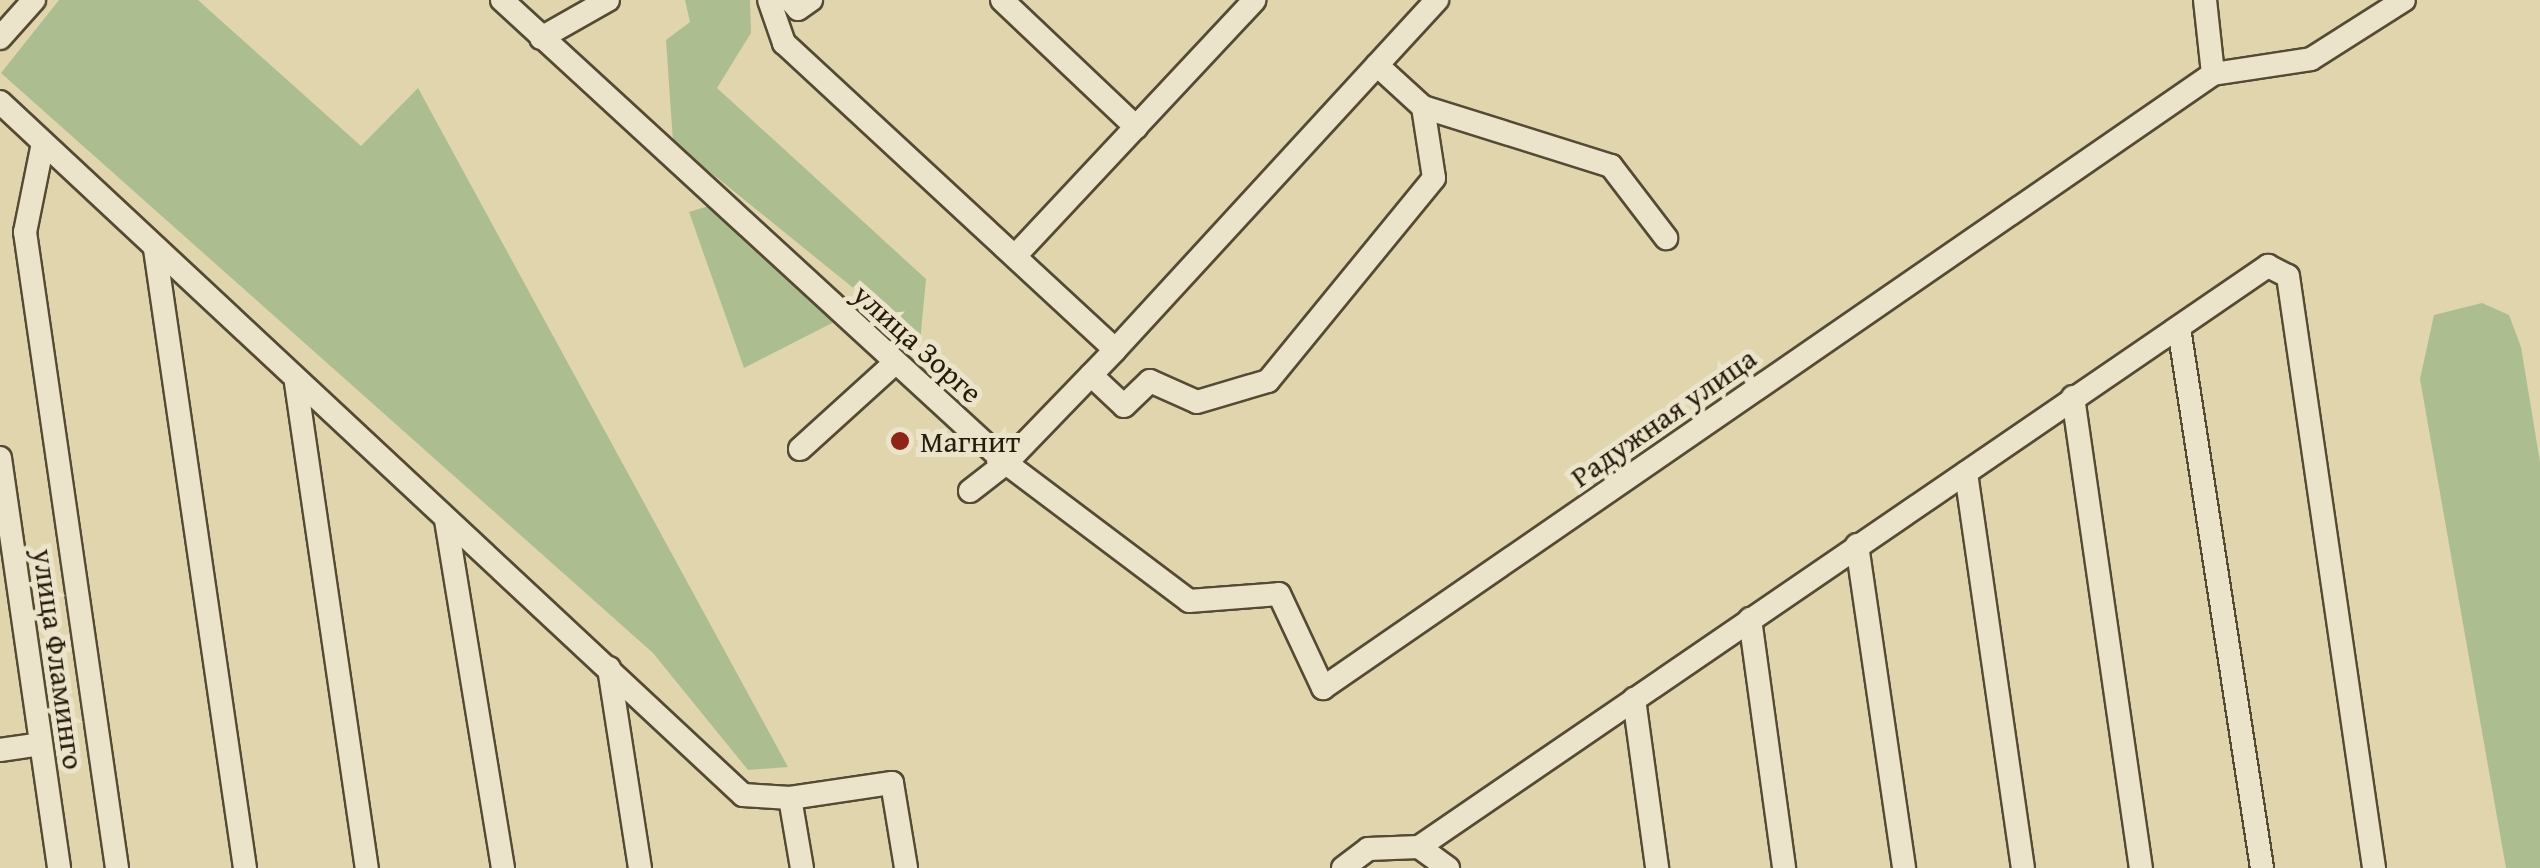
<!DOCTYPE html>
<meta charset="utf-8">
<style>
body{margin:0}
#map{position:relative;width:2540px;height:868px;overflow:hidden;background:#e0d5ad;font-family:"Gentium Book Plus",serif}
div>[style]{position:absolute}
.green>*{inset:0;background:#acbe8f}
.roads{filter:drop-shadow(2px 0 #554a34) drop-shadow(-2px 0 #554a34) drop-shadow(0 2px #554a34) drop-shadow(0 -2px #554a34)}
.minor>*{height:22px;margin:-11px;padding:0 11px;transform-origin:11px;border-radius:11px;background:#ebe4ca}
.dots>*{width:28px;height:28px;translate:-50% -50%;box-sizing:border-box;border:5px solid #ebe4ca;border-radius:50%}
span{translate:-50% -50%;white-space:nowrap;text-align:center;line-height:1.15;-webkit-text-stroke:10px #ebe4ca;paint-order:stroke}
.street-label{font-size:30px;color:#271b0c}
.poi-label{font-size:30px;color:#271b0c}
.left{translate:0 -50%;text-align:left}
</style>
<div id="map">
<div class="green">
<i style="clip-path:polygon(59px 0,198px 0,361px 146px,418px 88px,788px 767px,748px 770px,653px 653px,1px 73px)"></i>
<i style="clip-path:polygon(685px 0,750px 0,751px 33px,717px 88px,926px 279px,920px 342px,673px 142px,666px 40px,690px 22px)"></i>
<i style="clip-path:polygon(725px 201px,838px 320px,744px 368px,689px 212px)"></i>
<i style="clip-path:polygon(2482px 303px,2509px 315px,2521px 347px,2540px 462px,2540px 868px,2506px 868px,2420px 379px,2434px 315px)"></i>
</div>
<div class="roads">
<div class="minor">
<i style="left:502px;top:0;width:684px;rotate:42.57deg"></i>
<i style="left:1006px;top:463px;width:229px;rotate:37deg"></i>
<i style="left:1189px;top:601px;width:90px;rotate:-4.4deg"></i>
<i style="left:1279px;top:594px;width:104px;rotate:64.9deg"></i>
<i style="left:1323px;top:688px;width:1081px;rotate:-34.6deg"></i>
<i style="left:2213px;top:74px;width:99px;rotate:-8.7deg"></i>
<i style="left:2311px;top:59px;width:110px;rotate:-32.4deg"></i>
<i style="left:769px;top:0;width:46px;rotate:70.8deg"></i>
<i style="left:784px;top:43px;width:451px;rotate:42.8deg"></i>
<i style="left:790px;top:0;width:12px;rotate:48deg"></i>
<i style="left:798px;top:9px;width:16px;rotate:-35deg"></i>
<i style="left:1002px;top:0;width:185px;rotate:43.5deg"></i>
<i style="left:2205px;top:0;width:74px;rotate:83.8deg"></i>
<i style="left:0;top:38px;width:51px;rotate:-48.2deg"></i>
<i style="left:541px;top:38px;width:77px;rotate:-29.6deg"></i>
<i style="left:1377px;top:65px;width:62px;rotate:42.4deg"></i>
<i style="left:1423px;top:107px;width:197px;rotate:17.4deg"></i>
<i style="left:1611px;top:166px;width:91px;rotate:52.6deg"></i>
<i style="left:0;top:102px;width:1016px;rotate:43.01deg"></i>
<i style="left:743px;top:795px;width:47px;rotate:3.7deg"></i>
<i style="left:790px;top:798px;width:103px;rotate:-8.4deg"></i>
<i style="left:892px;top:783px;width:86px;rotate:80.6deg"></i>
<i style="left:43px;top:143px;width:91px;rotate:101.4deg"></i>
<i style="left:25px;top:232px;width:643px;rotate:81.77deg"></i>
<i style="left:155px;top:249px;width:626px;rotate:81.73deg"></i>
<i style="left:1016px;top:255px;width:349px;rotate:-46.9deg"></i>
<i style="left:2179px;top:328px;width:546px;rotate:81.26deg"></i>
<i style="left:1091px;top:375px;width:45px;rotate:43.2deg"></i>
<i style="left:1124px;top:406px;width:36px;rotate:-44deg"></i>
<i style="left:1150px;top:381px;width:51px;rotate:24.1deg"></i>
<i style="left:1197px;top:402px;width:74px;rotate:-16.5deg"></i>
<i style="left:1268px;top:381px;width:262px;rotate:-50.7deg"></i>
<i style="left:1434px;top:178px;width:72px;rotate:-98.8deg"></i>
<i style="left:296px;top:383px;width:490px;rotate:81.7deg"></i>
<i style="left:2073px;top:397px;width:476px;rotate:81.8deg"></i>
<i style="left:800px;top:449px;width:128px;rotate:-42.2deg"></i>
<i style="left:0;top:458px;width:414px;rotate:81.8deg"></i>
<i style="left:1966px;top:473px;width:399px;rotate:81.8deg"></i>
<i style="left:970px;top:491px;width:46px;rotate:-37.9deg"></i>
<i style="left:1006px;top:463px;width:157px;rotate:-46deg"></i>
<i style="left:1115px;top:350px;width:476px;rotate:-47.4deg"></i>
<i style="left:446px;top:520px;width:353px;rotate:80.7deg"></i>
<i style="left:1857px;top:545px;width:326px;rotate:81.7deg"></i>
<i style="left:1750px;top:619px;width:251px;rotate:82.2deg"></i>
<i style="left:609px;top:668px;width:202px;rotate:81.2deg"></i>
<i style="left:1634px;top:699px;width:171px;rotate:82.2deg"></i>
<i style="left:0;top:750px;width:41px;rotate:-8.3deg"></i>
<i style="left:790px;top:798px;width:71px;rotate:80.3deg"></i>
<i style="left:1419px;top:847px;width:36px;rotate:36deg"></i>
<i style="left:1343px;top:868px;width:31px;rotate:-37deg"></i>
<i style="left:1368px;top:849px;width:51px;rotate:-2.2deg"></i>
<i style="left:1419px;top:847px;width:1029px;rotate:-34.39deg"></i>
<i style="left:2268px;top:266px;width:22px;rotate:27deg"></i>
<i style="left:2288px;top:276px;width:598px;rotate:81.73deg"></i>
</div>
</div>
<div class="dots">
<i style="left:900px;top:441px;background:#8f2418"></i>
</div>
<div class="street-label">
<span style="left:918px;top:343px;rotate:42deg">улица Зорге</span>
<span style="left:1663px;top:417px;rotate:-35deg">Радужная улица</span>
<span style="left:59px;top:659px;rotate:82deg">улица Фламинго</span>
</div>
<div class="poi-label">
<span class="left" style="left:920px;top:441px">Магнит</span>
</div>
</div>
